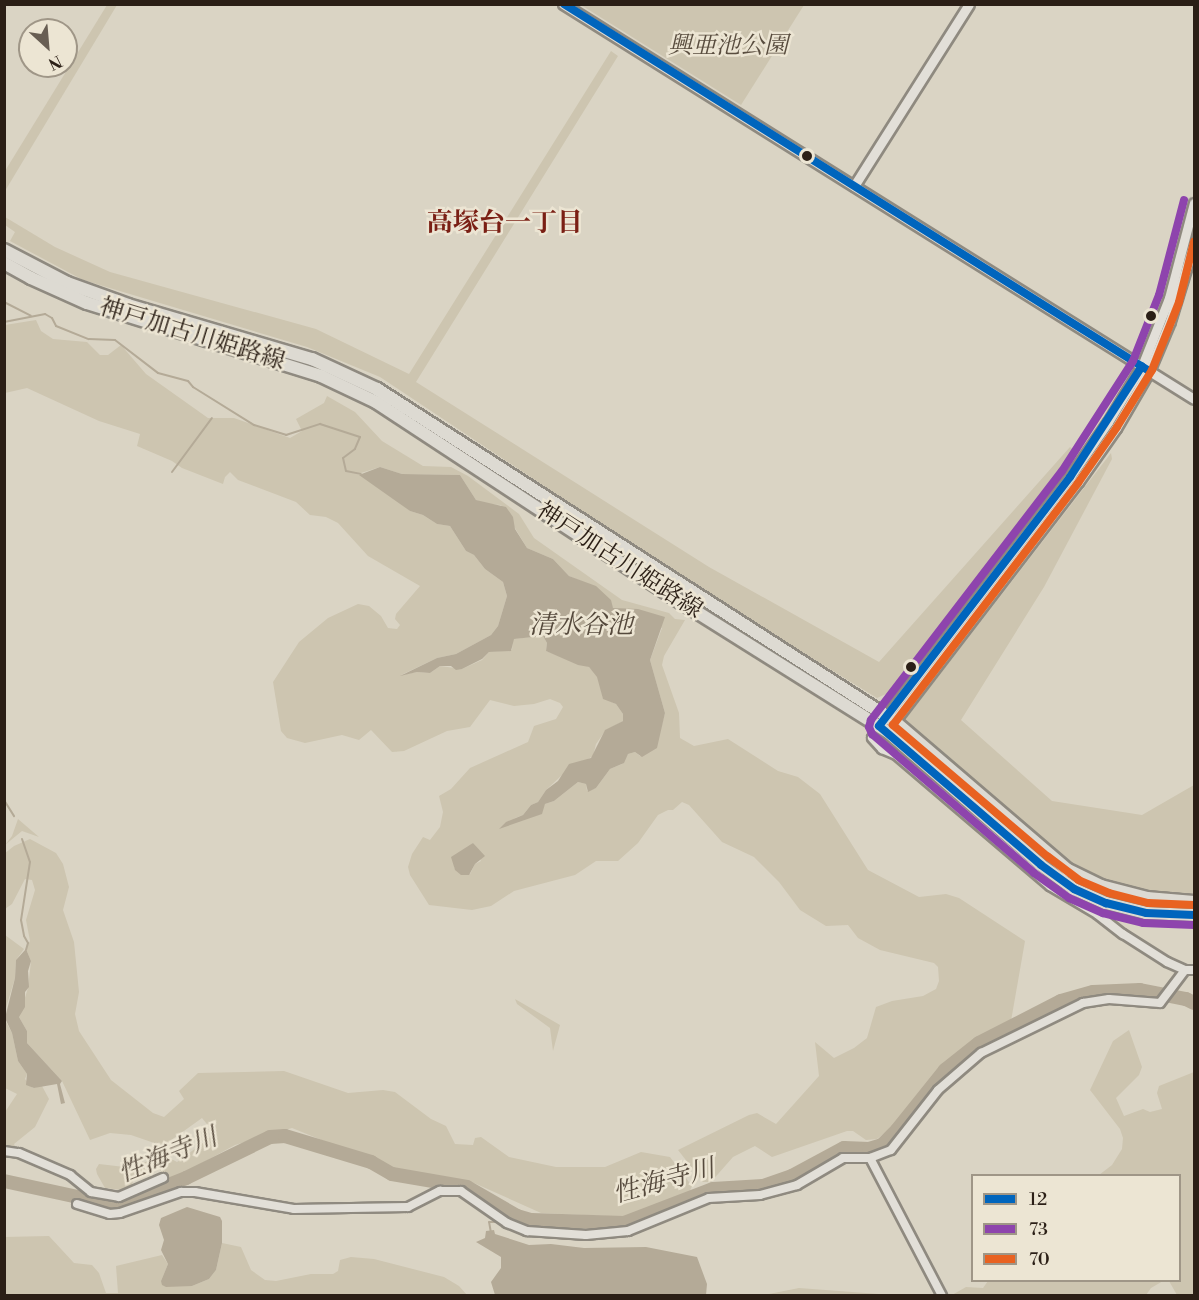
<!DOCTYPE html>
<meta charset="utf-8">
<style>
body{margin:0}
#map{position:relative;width:1199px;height:1300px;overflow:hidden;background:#dad4c4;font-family:"Libre Bodoni","Noto Serif JP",serif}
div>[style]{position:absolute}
.green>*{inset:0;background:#cdc5b0}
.water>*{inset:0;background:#b4aa97}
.stream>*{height:2px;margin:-1px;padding:0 1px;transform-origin:1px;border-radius:1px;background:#b4aa97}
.river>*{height:14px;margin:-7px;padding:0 7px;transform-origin:7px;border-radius:7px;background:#b4aa97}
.roads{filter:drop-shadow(2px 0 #8f8a80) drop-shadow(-2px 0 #8f8a80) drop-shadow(0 2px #8f8a80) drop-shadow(0 -2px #8f8a80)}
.minor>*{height:8px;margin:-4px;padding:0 4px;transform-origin:4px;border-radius:4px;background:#e2dfd8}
.tertiary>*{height:9px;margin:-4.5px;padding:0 4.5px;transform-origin:4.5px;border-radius:4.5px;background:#e2dfd8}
.primary>*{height:12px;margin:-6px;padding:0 6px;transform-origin:6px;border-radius:6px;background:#dddad2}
.bus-1>*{height:8px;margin:-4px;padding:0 4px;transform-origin:4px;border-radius:4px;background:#0065bd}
.bus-2>*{height:8px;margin:-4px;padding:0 4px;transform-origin:4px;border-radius:4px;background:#8e44ad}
.bus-3>*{height:8px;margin:-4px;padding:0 4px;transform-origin:4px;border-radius:4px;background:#e86221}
.dots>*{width:16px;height:16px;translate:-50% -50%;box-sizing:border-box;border:3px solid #ece5d3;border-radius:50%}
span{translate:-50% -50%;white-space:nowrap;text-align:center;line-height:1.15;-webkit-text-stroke:5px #ece5d3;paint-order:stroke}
.park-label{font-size:24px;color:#594d3f;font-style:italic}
.street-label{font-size:24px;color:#2b1f16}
.neighbourhood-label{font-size:26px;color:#7a1f14;font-weight:700}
.water-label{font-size:26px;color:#55493c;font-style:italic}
.frame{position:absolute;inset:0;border:6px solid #2b1f16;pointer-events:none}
.legend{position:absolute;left:971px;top:1174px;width:210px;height:108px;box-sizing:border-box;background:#ece5d3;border:2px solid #9f9687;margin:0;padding:8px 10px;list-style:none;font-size:18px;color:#2b1f16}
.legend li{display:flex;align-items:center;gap:12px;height:30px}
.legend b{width:30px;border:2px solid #9f9687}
.north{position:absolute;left:18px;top:18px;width:60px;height:60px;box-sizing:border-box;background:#ece5d3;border:2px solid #9f9687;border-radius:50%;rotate:154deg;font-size:16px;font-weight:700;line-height:24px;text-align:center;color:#2b1f16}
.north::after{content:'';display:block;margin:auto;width:21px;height:27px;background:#685e53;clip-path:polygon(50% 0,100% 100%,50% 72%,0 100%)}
</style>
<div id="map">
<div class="green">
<i style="clip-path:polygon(107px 5px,117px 5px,5px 191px,5px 171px)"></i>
<i style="clip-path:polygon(581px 5px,804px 5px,741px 105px)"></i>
<i style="clip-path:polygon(611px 51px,618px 56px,416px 382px,709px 567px,879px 662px,1070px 447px,1075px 451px,1032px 513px,893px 691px,877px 698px,696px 587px,380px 377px,307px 347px,83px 280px,10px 241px,15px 232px,5px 225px,5px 217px,55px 247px,110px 272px,316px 329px,409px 374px)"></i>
<i style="clip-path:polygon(evenodd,36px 320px,41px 331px,53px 339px,87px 342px,100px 355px,108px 355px,121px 345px,146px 374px,208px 418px,234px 418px,290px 438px,302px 431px,296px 419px,324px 403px,327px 396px,355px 412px,382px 441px,423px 466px,451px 467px,468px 476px,519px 514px,534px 538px,622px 600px,669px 613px,675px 619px,685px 620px,664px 656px,662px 665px,679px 713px,680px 738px,694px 746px,728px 739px,778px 771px,798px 777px,820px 794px,868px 870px,919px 897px,946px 894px,959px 898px,1025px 941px,1011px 1021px,968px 1045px,930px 1079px,898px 1122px,877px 1139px,866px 1140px,853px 1131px,847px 1131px,772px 1157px,755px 1146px,733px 1157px,711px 1182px,703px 1182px,678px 1150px,749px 1115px,757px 1113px,776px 1124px,819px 1076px,815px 1042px,834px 1058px,854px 1048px,867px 1038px,876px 1007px,892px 1001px,923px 996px,936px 989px,939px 981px,938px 967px,934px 963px,880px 950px,858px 938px,848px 925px,826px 926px,800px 910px,779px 882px,754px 857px,722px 842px,689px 805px,682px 802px,673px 810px,668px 810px,658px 815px,638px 843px,618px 861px,596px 861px,575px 875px,514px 891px,491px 906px,472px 910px,429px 905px,410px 875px,408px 867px,412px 854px,423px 837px,430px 840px,440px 827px,443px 812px,439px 796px,451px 789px,470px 768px,528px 742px,534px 726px,556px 719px,563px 707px,560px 703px,550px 699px,534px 704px,514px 706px,490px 700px,470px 727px,447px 731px,404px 751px,392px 752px,371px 730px,359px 740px,342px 735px,305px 743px,287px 738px,281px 731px,273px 682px,299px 642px,328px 618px,358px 604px,369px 606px,381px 616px,388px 628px,397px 629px,400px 625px,395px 619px,396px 614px,420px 586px,368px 556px,338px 523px,326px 517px,310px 515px,296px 502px,238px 480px,230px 472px,225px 477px,223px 484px,182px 468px,172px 461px,137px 446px,140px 434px,99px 421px,27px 388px,5px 393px,5px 325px,36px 320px,380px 467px,402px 474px,460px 475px,476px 500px,487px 504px,501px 505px,527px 548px,553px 559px,569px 576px,596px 587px,613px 608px,628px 610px,662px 628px,650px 660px,665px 713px,657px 743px,640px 756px,635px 752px,628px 754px,622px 764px,610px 769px,596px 788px,587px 791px,586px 784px,578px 782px,554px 801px,545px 804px,540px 814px,510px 824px,515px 818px,523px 815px,531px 805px,538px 802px,546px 790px,561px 776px,593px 756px,596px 744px,605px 731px,623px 721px,623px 714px,616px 704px,603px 698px,598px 677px,589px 667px,546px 651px,547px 643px,543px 636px,513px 639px,512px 650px,489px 652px,482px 660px,462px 669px,440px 666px,430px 673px,417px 672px,401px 675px,437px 658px,456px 654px,491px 635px,498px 626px,507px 596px,503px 582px,485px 569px,474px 555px,466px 551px,450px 526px,437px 524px,423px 515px,410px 511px,361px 473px,380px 467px,36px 320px,473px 843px,481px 861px,475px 864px,470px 874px,454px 868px,454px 861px,473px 843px)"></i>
<i style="clip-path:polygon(1111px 453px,1112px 459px,1044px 587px,961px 720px,1052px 801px,1142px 815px,1194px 785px,1194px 895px,1186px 897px,1140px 891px,1099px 878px,1058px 854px,904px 721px)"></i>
<i style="clip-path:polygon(18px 819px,39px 837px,22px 831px,5px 845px,12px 836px)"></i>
<i style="clip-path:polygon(30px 839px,56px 853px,63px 864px,69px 887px,63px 910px,74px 942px,79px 992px,75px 1014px,79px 1031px,111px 1080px,153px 1113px,164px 1117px,184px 1099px,179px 1091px,198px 1073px,284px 1071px,348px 1093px,383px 1090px,395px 1092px,431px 1119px,446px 1126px,455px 1144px,473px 1145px,475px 1138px,481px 1137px,509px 1157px,556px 1167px,605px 1167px,641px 1152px,670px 1157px,692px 1186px,690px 1191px,630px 1217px,541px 1213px,474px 1183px,393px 1169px,292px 1128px,235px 1145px,167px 1182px,157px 1165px,136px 1174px,131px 1187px,121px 1190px,105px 1188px,97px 1174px,96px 1169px,99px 1164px,133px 1168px,162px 1154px,177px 1162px,215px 1134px,202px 1118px,163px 1146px,131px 1135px,110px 1133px,90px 1140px,62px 1081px,27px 1043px,27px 1031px,19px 1017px,28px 988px,31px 961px,26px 949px,30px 941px,26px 920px,35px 890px,32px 880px,25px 879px,12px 904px,5px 909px,4px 854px,14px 846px)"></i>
<i style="clip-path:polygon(5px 935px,24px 949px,16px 960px,15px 978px,5px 1011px)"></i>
<i style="clip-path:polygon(515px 999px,560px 1025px,553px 1051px,550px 1028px,517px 1004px)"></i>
<i style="clip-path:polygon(4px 1018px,12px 1033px,18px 1061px,27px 1074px,25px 1079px,33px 1088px,42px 1086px,49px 1099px,35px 1127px,14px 1144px,16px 1149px,5px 1149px,5px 1112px,17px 1094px,5px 1088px)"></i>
<i style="clip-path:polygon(1129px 1030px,1142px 1067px,1139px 1075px,1116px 1098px,1124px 1116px,1143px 1109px,1150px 1112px,1162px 1109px,1157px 1093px,1159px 1086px,1194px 1072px,1194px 1295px,1177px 1295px,1169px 1281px,1180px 1280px,1180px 1176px,1099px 1175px,1112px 1165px,1122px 1149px,1123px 1138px,1120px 1129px,1090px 1090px,1113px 1041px)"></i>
<i style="clip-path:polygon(49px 1236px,74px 1263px,92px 1265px,99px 1273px,106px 1293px,118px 1293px,116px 1266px,162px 1255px,168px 1264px,161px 1281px,192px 1286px,209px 1279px,216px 1270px,222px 1243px,241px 1247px,251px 1270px,265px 1280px,276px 1281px,311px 1274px,333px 1274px,338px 1271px,340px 1260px,351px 1257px,374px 1259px,444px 1277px,459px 1286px,467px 1295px,5px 1295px,4px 1237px)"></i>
<i style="clip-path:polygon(988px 1281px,988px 1280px,1163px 1281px,1151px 1288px,1146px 1295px,952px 1295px,966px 1287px,983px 1288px)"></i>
<i style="clip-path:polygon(799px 1288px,892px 1295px,764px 1295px)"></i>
</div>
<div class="water">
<i style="clip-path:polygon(380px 467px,402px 474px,460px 475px,476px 500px,506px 507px,513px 517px,515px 529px,527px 548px,553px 559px,569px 576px,596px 586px,611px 600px,613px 608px,638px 609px,665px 617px,650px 660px,665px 713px,657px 748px,642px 757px,635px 752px,628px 754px,624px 763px,610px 769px,596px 788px,588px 792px,586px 784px,578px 782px,554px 801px,545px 804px,542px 814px,499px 829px,506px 822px,523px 815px,531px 805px,538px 802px,546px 790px,558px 781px,569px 764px,591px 758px,605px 730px,623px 721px,623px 714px,616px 704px,603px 699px,597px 677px,589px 667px,578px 665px,546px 651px,547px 643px,543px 636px,514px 639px,511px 651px,489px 652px,482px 659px,462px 669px,456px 670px,451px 666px,440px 666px,430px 673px,417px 672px,400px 676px,437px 658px,456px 654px,491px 635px,498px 626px,507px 596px,503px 582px,485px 569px,474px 555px,466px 551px,450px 526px,437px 524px,423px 515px,410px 511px,359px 475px)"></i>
<i style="clip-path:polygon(473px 843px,485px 856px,475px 864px,469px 875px,461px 875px,455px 870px,451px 857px)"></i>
<i style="clip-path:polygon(26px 949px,31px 961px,28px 971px,29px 987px,25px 992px,25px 1007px,19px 1017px,27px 1031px,27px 1043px,62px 1081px,60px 1084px,65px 1103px,61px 1104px,57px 1084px,34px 1088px,26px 1085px,27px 1074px,18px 1061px,12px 1033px,5px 1018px,15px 978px,16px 960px)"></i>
<i style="clip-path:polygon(187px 1207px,220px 1217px,222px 1221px,222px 1243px,216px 1270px,209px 1279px,192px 1286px,166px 1287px,162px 1285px,161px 1281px,168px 1264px,161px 1250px,164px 1240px,159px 1225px,161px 1218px)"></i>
<i style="clip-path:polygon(494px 1230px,495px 1234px,529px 1245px,551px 1244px,584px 1248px,646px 1247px,697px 1257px,707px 1284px,706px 1295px,495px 1295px,491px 1282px,501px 1268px,501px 1257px,476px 1242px,485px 1238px,486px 1231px)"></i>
</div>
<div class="stream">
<i style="left:4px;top:302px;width:30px;rotate:27deg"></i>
<i style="left:4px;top:322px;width:42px;rotate:-11deg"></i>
<i style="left:45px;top:314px;width:8px;rotate:30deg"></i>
<i style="left:52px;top:318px;width:9px;rotate:63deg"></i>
<i style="left:56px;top:326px;width:35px;rotate:22deg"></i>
<i style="left:89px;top:339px;width:26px;rotate:2deg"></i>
<i style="left:115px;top:340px;width:54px;rotate:37.5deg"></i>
<i style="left:158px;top:373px;width:31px;rotate:15deg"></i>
<i style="left:188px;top:381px;width:8px;rotate:50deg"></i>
<i style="left:193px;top:387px;width:72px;rotate:31.9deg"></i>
<i style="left:254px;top:425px;width:34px;rotate:17deg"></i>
<i style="left:286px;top:435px;width:36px;rotate:-18deg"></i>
<i style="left:320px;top:424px;width:42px;rotate:18deg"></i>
<i style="left:360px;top:437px;width:13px;rotate:113deg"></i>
<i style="left:355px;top:449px;width:15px;rotate:143deg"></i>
<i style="left:343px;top:458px;width:13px;rotate:77deg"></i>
<i style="left:346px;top:471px;width:15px;rotate:11deg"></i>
<i style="left:172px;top:472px;width:67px;rotate:-53.5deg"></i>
<i style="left:4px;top:800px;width:19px;rotate:58deg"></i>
<i style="left:22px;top:839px;width:24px;rotate:71deg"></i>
<i style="left:30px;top:862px;width:59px;rotate:98.8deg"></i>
<i style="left:21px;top:920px;width:16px;rotate:79deg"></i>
<i style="left:24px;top:936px;width:8px;rotate:60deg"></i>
<i style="left:28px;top:943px;width:7px;rotate:106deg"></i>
<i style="left:505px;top:1220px;width:13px;rotate:-18deg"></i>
<i style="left:491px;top:1233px;width:11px;rotate:-100deg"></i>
<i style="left:489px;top:1222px;width:11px"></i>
</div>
<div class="river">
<i style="left:4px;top:1181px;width:104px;rotate:12.2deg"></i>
<i style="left:106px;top:1203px;width:17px"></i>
<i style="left:123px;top:1203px;width:68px;rotate:-21.6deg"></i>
<i style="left:186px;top:1178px;width:93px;rotate:-26deg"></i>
<i style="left:270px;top:1137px;width:15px;rotate:-4deg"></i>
<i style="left:285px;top:1136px;width:90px;rotate:16.8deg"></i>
<i style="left:371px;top:1162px;width:24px;rotate:30deg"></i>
<i style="left:392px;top:1174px;width:76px;rotate:9.8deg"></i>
<i style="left:467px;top:1187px;width:58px;rotate:30.1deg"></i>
<i style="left:517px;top:1216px;width:15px;rotate:16deg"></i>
<i style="left:531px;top:1220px;width:93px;rotate:1.8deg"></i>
<i style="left:624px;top:1223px;width:95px;rotate:-20.9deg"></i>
<i style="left:713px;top:1189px;width:50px;rotate:-3.4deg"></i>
<i style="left:763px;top:1186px;width:31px;rotate:-19deg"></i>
<i style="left:792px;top:1176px;width:59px;rotate:-28.3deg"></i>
<i style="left:844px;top:1148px;width:25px;rotate:2deg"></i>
<i style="left:869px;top:1149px;width:14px;rotate:-17deg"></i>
<i style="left:882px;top:1145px;width:21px;rotate:-45deg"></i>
<i style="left:897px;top:1130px;width:77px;rotate:-51.3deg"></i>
<i style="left:945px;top:1070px;width:43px;rotate:-38.5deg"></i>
<i style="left:979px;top:1043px;width:92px;rotate:-27.1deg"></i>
<i style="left:1061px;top:1001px;width:33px;rotate:-16deg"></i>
<i style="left:1093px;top:992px;width:47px;rotate:-2.4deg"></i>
<i style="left:1140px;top:990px;width:47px;rotate:11.1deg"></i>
<i style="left:1186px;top:999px;width:9px;rotate:27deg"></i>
</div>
<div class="roads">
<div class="minor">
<i style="left:872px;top:738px;width:15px;rotate:48deg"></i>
<i style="left:882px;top:749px;width:15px;rotate:23deg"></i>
<i style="left:896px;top:755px;width:202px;rotate:40.4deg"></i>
<i style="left:1050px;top:886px;width:55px;rotate:30.8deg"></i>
<i style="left:1097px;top:914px;width:33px;rotate:38deg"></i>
<i style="left:1123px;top:934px;width:52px;rotate:32.5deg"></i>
<i style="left:1167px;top:962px;width:20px;rotate:24deg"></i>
<i style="left:1185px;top:970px;width:9px"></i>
<i style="left:4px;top:1151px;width:15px;rotate:8deg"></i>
<i style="left:19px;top:1153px;width:56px;rotate:23.3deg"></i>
<i style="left:70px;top:1175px;width:27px;rotate:39deg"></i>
<i style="left:91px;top:1192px;width:28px;rotate:10deg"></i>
<i style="left:119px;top:1197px;width:48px;rotate:-23.4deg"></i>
<i style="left:870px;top:1158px;width:156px;rotate:62.4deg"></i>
<i style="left:77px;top:1204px;width:34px;rotate:17deg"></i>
<i style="left:110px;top:1214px;width:10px;rotate:-6deg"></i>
<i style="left:120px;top:1213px;width:65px;rotate:-19deg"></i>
<i style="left:181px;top:1192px;width:14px"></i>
<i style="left:195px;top:1192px;width:100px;rotate:9.7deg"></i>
<i style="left:294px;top:1209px;width:114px;rotate:-1deg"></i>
<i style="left:408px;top:1207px;width:36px;rotate:-27deg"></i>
<i style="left:440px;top:1191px;width:21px"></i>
<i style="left:461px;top:1191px;width:56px;rotate:34.8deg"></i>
<i style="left:507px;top:1223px;width:22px;rotate:22deg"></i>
<i style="left:527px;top:1231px;width:59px;rotate:3.9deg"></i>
<i style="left:586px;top:1235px;width:42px;rotate:-5.4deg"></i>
<i style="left:628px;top:1231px;width:87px;rotate:-22.2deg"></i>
<i style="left:709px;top:1198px;width:51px;rotate:-3.4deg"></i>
<i style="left:760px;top:1195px;width:38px;rotate:-15deg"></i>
<i style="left:797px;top:1185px;width:53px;rotate:-30.4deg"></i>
<i style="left:843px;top:1158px;width:27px"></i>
<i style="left:870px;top:1158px;width:22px;rotate:-21deg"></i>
<i style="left:891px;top:1150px;width:76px;rotate:-51.9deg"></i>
<i style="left:938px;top:1090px;width:57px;rotate:-40.7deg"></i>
<i style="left:981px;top:1053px;width:114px;rotate:-26.1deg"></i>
<i style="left:1083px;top:1003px;width:26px;rotate:-9deg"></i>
<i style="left:1109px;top:999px;width:51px;rotate:4.5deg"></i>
<i style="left:1160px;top:1003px;width:41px;rotate:-52.9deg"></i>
</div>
<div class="tertiary">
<i style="left:563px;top:4px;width:744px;rotate:32.05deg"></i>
<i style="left:854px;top:186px;width:215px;rotate:-57.7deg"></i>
<i style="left:892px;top:724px;width:305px;rotate:-52.5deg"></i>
<i style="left:1078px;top:482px;width:66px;rotate:-54.9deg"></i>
<i style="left:1116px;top:428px;width:66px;rotate:-59.9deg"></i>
<i style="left:1149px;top:371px;width:54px;rotate:-67.2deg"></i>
<i style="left:1170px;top:321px;width:82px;rotate:-72.9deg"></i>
<i style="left:879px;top:726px;width:314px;rotate:-52.5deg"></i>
<i style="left:1070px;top:477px;width:67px;rotate:-55.4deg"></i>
<i style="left:1108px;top:422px;width:66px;rotate:-58.7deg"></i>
<i style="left:1142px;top:366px;width:73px;rotate:-68.3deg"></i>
<i style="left:1169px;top:298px;width:98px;rotate:-75.3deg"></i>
</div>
<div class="primary">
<i style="left:4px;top:250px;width:71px;rotate:27.6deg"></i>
<i style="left:67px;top:283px;width:65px;rotate:19.8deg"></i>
<i style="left:128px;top:305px;width:192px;rotate:16.4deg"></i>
<i style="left:312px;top:359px;width:72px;rotate:24.8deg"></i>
<i style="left:377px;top:389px;width:614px;rotate:32.71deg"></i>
<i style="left:894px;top:721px;width:229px;rotate:40.6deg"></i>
<i style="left:1068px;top:870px;width:37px;rotate:26deg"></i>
<i style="left:1101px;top:886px;width:48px;rotate:14.6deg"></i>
<i style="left:1147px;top:898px;width:47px;rotate:4.9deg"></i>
<i style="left:4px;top:263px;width:31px;rotate:29deg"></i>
<i style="left:31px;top:278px;width:61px;rotate:24.1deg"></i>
<i style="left:87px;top:303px;width:245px;rotate:17.3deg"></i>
<i style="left:321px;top:376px;width:61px;rotate:25.3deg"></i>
<i style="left:376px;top:402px;width:365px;rotate:33.3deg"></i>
<i style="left:681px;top:602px;width:243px;rotate:32.1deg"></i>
<i style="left:887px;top:731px;width:204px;rotate:41deg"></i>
<i style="left:1041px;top:865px;width:41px;rotate:36deg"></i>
<i style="left:1074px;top:889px;width:35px;rotate:24deg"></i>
<i style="left:1106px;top:903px;width:41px;rotate:14deg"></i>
<i style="left:1146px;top:913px;width:48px;rotate:2.4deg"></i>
</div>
</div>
<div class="bus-1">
<i style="left:564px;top:4px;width:691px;rotate:32.1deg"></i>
<i style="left:879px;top:726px;width:314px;rotate:-52.5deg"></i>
<i style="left:1070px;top:477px;width:132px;rotate:-57deg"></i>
<i style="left:879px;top:726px;width:213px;rotate:40.6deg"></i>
<i style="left:1041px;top:865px;width:41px;rotate:36deg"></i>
<i style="left:1074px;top:889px;width:35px;rotate:24deg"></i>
<i style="left:1106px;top:903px;width:41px;rotate:14deg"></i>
<i style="left:1146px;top:913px;width:48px;rotate:2.4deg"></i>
</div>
<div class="bus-2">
<i style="left:1184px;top:200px;width:98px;rotate:104.7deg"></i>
<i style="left:1159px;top:295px;width:71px;rotate:111.5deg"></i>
<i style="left:1133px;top:361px;width:131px;rotate:122.8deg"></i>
<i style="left:1062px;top:471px;width:314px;rotate:127.5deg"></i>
<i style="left:871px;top:720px;width:7px;rotate:106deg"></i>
<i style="left:869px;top:727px;width:8px;rotate:67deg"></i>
<i style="left:872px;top:734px;width:213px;rotate:40.6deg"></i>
<i style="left:1034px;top:873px;width:43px;rotate:35.5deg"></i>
<i style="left:1069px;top:898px;width:37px;rotate:24deg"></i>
<i style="left:1103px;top:913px;width:41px;rotate:14deg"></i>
<i style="left:1143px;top:923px;width:51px;rotate:2.2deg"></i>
</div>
<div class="bus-3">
<i style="left:1194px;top:905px;width:46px;rotate:-177.5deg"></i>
<i style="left:1148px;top:903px;width:40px;rotate:-165.6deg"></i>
<i style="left:1109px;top:893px;width:33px;rotate:-157deg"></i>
<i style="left:1079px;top:880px;width:39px;rotate:-143deg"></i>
<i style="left:1048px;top:857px;width:204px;rotate:-139.6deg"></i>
<i style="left:893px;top:725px;width:305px;rotate:-52.6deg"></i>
<i style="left:1078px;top:483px;width:68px;rotate:-55.1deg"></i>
<i style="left:1117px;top:427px;width:67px;rotate:-58.4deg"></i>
<i style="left:1152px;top:370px;width:73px;rotate:-68.3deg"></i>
<i style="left:1179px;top:302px;width:62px;rotate:-76deg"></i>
</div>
<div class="dots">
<i style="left:807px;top:156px;background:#2b1f16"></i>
<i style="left:1151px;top:316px;background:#2b1f16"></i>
<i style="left:911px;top:667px;background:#2b1f16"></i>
</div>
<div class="park-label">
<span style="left:728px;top:47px">興亜池公園</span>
</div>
<div class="street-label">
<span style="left:192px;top:335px;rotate:17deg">神戸加古川姫路線</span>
<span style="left:619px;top:561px;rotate:33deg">神戸加古川姫路線</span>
</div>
<div class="neighbourhood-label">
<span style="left:505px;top:224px">高塚台一丁目</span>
</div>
<div class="water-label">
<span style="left:581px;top:626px">清水谷池</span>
<span style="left:168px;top:1156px;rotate:-22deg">性海寺川</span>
<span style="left:664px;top:1182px;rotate:-15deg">性海寺川</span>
</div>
<div class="frame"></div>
<ul class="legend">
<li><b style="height:8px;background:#0065bd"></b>12</li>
<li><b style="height:8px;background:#8e44ad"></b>73</li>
<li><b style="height:8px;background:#e86221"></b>70</li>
</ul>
<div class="north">N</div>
</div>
